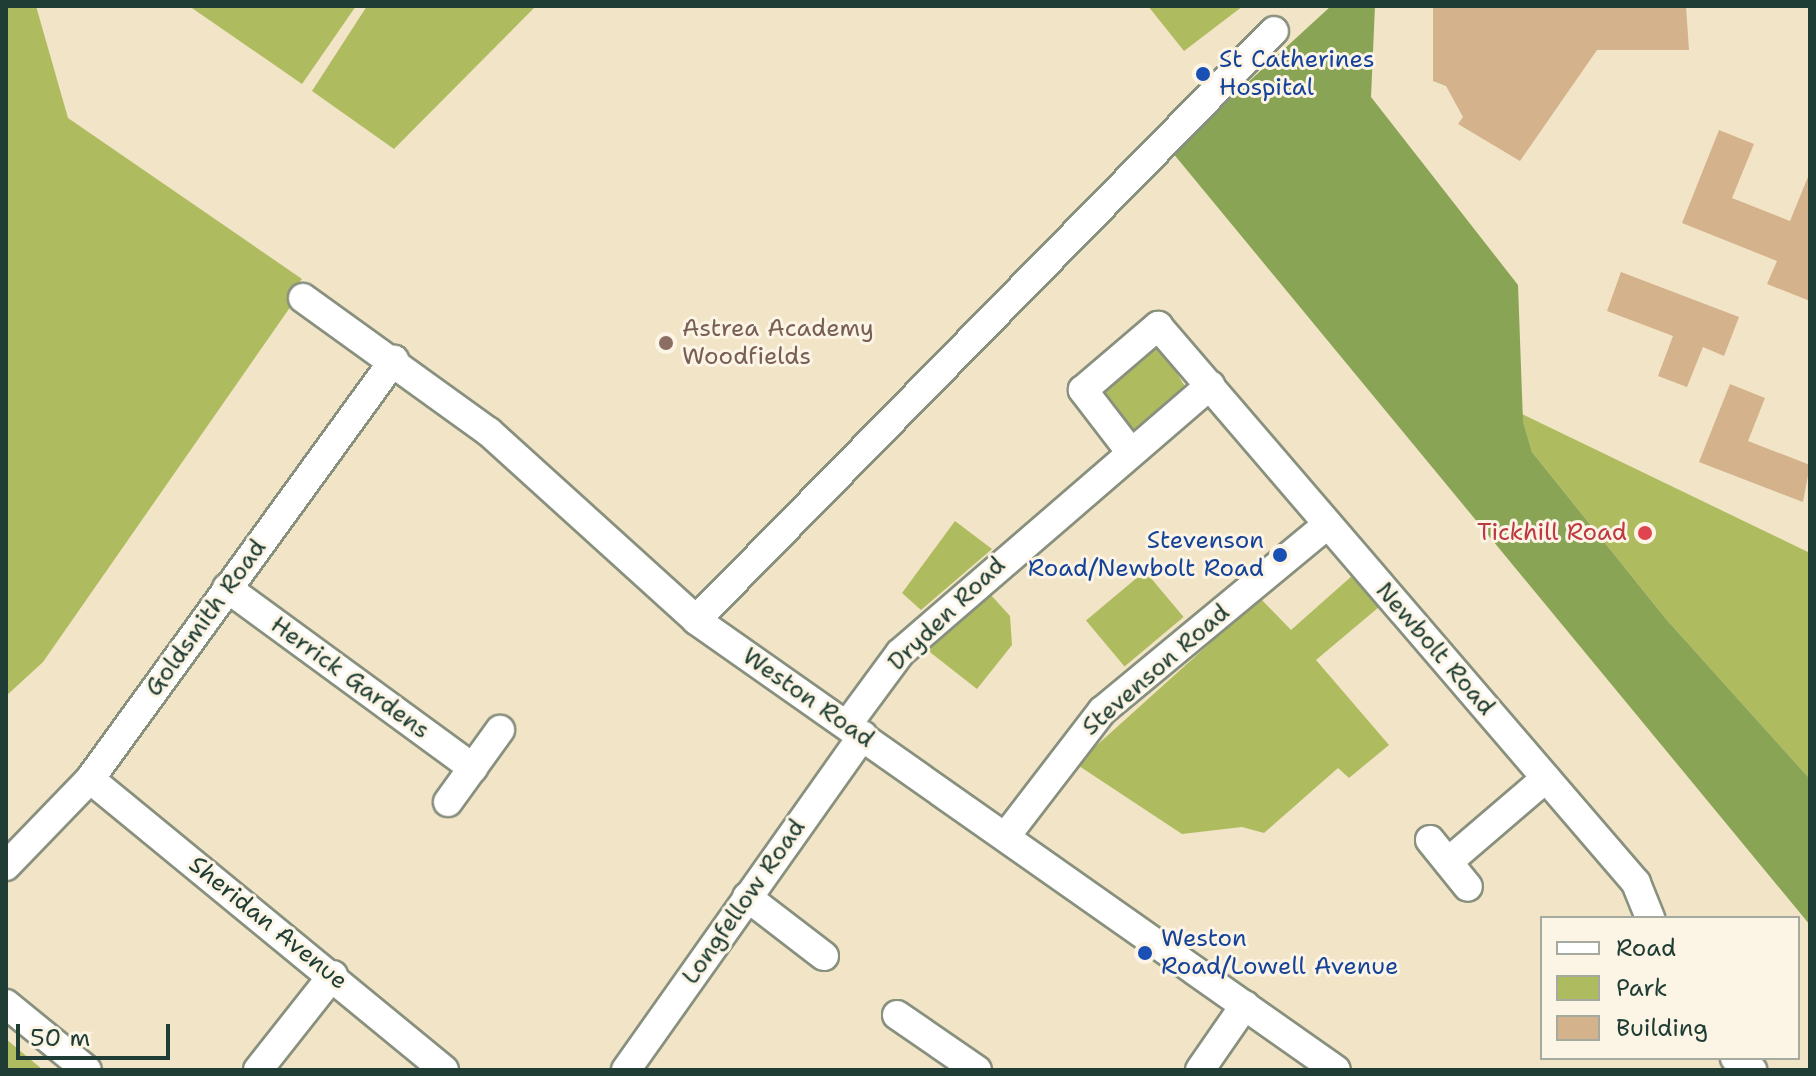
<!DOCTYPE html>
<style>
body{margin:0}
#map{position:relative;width:1816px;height:1076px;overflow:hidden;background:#f2e4c7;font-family:"Shantell Sans",sans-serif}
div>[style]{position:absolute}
.green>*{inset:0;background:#aebc5f;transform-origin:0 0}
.forest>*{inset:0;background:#8aa456}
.building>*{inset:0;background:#d4b28b}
.roads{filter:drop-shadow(2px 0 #88907e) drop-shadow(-2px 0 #88907e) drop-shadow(0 2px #88907e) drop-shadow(0 -2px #88907e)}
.minor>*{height:28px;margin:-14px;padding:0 14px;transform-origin:14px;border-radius:14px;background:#fff}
.dots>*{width:22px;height:22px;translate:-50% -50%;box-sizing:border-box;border:4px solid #fcf5e5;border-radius:50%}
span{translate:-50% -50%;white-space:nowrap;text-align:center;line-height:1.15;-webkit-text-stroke:6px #fcf5e5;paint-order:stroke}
.transit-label{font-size:24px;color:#164399}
.left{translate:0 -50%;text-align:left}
.right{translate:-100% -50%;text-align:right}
.education-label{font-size:24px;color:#785e54}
.health-label{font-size:24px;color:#be3a42}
.street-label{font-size:24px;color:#1f3d34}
.frame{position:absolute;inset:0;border:8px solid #1f3d34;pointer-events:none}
.legend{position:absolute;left:1540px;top:916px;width:260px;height:144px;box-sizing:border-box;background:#fcf5e5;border:2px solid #a4ab9e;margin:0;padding:10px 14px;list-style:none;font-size:24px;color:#1f3d34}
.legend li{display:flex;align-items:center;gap:16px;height:40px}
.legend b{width:40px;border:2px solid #a4ab9e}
.scale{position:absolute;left:16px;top:1024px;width:154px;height:36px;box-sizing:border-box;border:4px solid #1f3d34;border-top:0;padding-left:10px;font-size:24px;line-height:28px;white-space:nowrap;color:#1f3d34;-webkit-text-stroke:6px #fcf5e5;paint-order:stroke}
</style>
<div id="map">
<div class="green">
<i style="clip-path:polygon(6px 6px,36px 6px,68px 118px,302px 279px,288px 297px,291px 306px,43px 662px,6px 696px)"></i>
<i style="clip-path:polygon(189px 6px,356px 6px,302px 84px)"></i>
<i style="clip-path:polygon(367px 6px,536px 6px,394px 149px,312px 91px)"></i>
<i style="clip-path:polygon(1148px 6px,1243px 6px,1184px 51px)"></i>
<i style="clip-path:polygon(1159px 344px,1186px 388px,1141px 430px,1125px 429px,1099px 383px)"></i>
<i style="clip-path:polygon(1520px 413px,1810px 553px,1810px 779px,1666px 619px,1532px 452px)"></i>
<i style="clip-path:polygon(955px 521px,992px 549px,921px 610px,902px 593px)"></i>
<i style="left:1145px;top:571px;width:60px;height:77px;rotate:50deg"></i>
<i style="clip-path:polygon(1353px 575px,1379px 607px,1316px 660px,1389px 745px,1349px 778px,1338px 768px,1264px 833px,1242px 827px,1182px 834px,1076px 764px,1260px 598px,1291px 630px)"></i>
<i style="clip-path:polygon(990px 594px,1010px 616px,1012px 645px,977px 689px,926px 649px)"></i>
<i style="clip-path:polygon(6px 1039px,43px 1070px,6px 1070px)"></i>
</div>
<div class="forest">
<i style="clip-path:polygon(1331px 6px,1375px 6px,1371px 97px,1518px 285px,1523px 422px,1532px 452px,1666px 619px,1810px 779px,1810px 925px,1172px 152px)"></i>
</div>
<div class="building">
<i style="clip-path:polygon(1686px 6px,1689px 50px,1597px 50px,1520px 161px,1458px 124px,1463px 117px,1446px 86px,1433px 81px,1433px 8px)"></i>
<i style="clip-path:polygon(1719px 130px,1754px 144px,1732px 198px,1790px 221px,1810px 172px,1810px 301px,1767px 284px,1777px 261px,1682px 223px)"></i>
<i style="clip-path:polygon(1621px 272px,1739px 317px,1724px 356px,1703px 347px,1687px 387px,1658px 376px,1673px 336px,1607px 311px)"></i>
<i style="clip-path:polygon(1730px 384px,1765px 398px,1748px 441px,1810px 465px,1803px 502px,1699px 462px)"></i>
</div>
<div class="roads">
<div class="minor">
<i style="left:303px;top:298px;width:229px;rotate:35.8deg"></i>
<i style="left:489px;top:432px;width:280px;rotate:42.2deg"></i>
<i style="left:696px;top:620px;width:782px;rotate:35.11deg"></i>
<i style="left:1129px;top:450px;width:76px;rotate:-127.5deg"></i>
<i style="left:1083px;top:390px;width:99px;rotate:-40.5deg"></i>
<i style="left:1158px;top:326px;width:734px;rotate:49.36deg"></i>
<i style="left:1636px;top:883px;width:38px;rotate:68deg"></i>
<i style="left:227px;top:588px;width:305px;rotate:36.2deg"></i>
<i style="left:696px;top:620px;width:825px;rotate:-45.54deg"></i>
<i style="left:847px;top:725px;width:89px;rotate:-53.6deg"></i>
<i style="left:900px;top:653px;width:410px;rotate:-40.8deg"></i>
<i style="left:90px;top:779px;width:458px;rotate:39.4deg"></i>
<i style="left:448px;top:802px;width:89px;rotate:-54.2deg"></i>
<i style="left:1006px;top:836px;width:158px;rotate:-52.5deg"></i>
<i style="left:1102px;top:711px;width:293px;rotate:-39.6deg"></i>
<i style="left:1430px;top:840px;width:60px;rotate:51deg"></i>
<i style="left:1448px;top:862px;width:129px;rotate:-40.6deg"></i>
<i style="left:6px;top:866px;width:121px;rotate:-46deg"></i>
<i style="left:90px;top:779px;width:518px;rotate:-54.04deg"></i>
<i style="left:747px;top:897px;width:97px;rotate:37.5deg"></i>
<i style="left:6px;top:1004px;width:104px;rotate:39.2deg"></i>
<i style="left:897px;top:1015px;width:97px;rotate:34.5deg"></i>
<i style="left:1735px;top:1058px;width:21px;rotate:35deg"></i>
<i style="left:258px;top:1070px;width:121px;rotate:-51.7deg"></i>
<i style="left:626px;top:1070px;width:410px;rotate:-54.7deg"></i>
<i style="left:1200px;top:1070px;width:79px;rotate:-55.3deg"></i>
</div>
</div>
<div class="dots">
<i style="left:1203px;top:74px;background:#1a4fb4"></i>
<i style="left:666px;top:343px;background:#8d6e63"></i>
<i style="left:1645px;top:533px;background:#e0444e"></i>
<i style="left:1280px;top:555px;background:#1a4fb4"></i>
<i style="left:1145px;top:953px;background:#1a4fb4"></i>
</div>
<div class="transit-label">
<span class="left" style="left:1219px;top:74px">St Catherines<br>Hospital</span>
<span class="right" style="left:1264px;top:555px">Stevenson<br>Road/Newbolt Road</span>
<span class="left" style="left:1161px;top:953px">Weston<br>Road/Lowell Avenue</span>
</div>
<div class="education-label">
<span class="left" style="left:682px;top:343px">Astrea Academy<br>Woodfields</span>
</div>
<div class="health-label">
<span class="right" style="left:1627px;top:533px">Tickhill Road</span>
</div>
<div class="street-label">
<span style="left:947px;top:614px;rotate:-44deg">Dryden Road</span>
<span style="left:206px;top:618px;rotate:-54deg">Goldsmith Road</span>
<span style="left:1435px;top:649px;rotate:49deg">Newbolt Road</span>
<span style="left:1156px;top:670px;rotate:-41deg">Stevenson Road</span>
<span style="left:350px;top:678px;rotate:36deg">Herrick Gardens</span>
<span style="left:808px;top:698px;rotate:35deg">Weston Road</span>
<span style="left:744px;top:902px;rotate:-55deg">Longfellow Road</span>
<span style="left:268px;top:923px;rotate:39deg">Sheridan Avenue</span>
</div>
<div class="frame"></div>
<ul class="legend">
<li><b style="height:10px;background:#fff"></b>Road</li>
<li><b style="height:22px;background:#aebc5f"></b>Park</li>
<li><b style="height:22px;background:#d4b28b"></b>Building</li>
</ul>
<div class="scale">50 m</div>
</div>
